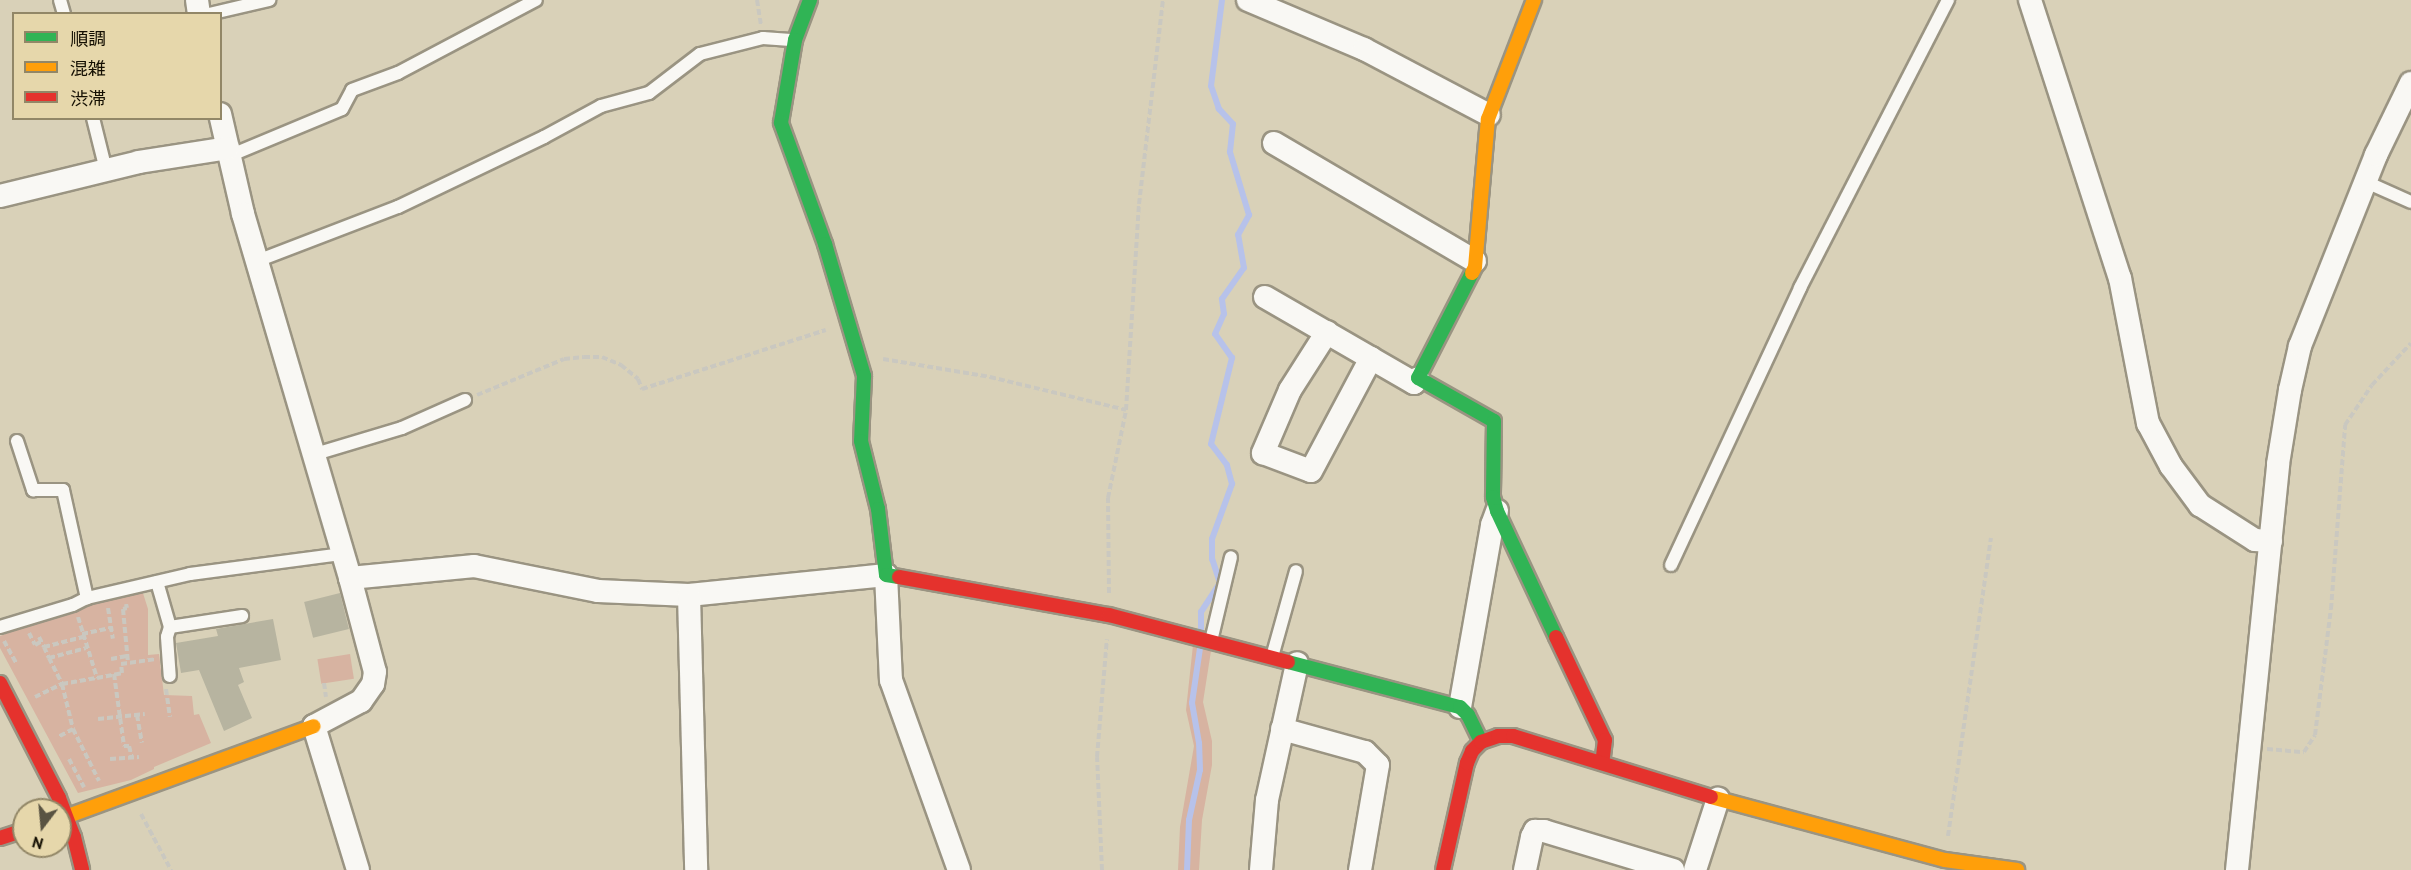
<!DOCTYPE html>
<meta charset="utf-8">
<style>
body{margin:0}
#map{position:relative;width:2411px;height:870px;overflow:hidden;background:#d9d1b8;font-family:"PT Sans","Noto Sans JP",sans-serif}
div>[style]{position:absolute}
.green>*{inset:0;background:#d7b3a1;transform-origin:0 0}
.stream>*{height:6px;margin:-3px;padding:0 3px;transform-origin:3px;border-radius:3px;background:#b7c2ea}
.building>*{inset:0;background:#b7b4a0;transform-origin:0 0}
.path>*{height:4px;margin-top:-2px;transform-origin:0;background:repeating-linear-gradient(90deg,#cac8c0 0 6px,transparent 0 9px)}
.roads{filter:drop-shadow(2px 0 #9a9482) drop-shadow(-2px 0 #9a9482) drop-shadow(0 2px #9a9482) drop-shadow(0 -2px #9a9482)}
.lane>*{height:12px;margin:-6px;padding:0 6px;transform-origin:6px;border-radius:6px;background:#f9f8f4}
.street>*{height:22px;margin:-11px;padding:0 11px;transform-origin:11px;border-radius:11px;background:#f9f8f4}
.fast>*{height:14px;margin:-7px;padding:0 7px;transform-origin:7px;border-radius:7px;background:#30b455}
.slow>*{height:14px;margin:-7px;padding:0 7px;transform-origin:7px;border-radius:7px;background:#ff9f0a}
.jam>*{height:14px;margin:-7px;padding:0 7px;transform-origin:7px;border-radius:7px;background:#e5322d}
span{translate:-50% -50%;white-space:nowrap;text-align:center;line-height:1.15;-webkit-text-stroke:4.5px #e6d7ab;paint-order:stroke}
.legend{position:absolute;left:12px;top:12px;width:210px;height:108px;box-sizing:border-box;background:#e6d7ab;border:2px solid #928767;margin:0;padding:8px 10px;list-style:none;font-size:18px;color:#140f02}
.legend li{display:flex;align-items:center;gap:12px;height:30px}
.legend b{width:30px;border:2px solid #928767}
.north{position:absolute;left:12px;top:798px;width:60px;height:60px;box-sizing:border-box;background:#e6d7ab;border:2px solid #928767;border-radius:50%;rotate:196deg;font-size:16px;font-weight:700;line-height:24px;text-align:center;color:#140f02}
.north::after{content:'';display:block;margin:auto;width:21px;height:27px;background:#595342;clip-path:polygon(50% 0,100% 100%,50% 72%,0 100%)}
</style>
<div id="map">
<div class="green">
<i style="clip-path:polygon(142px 590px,148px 609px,148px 655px,159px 654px,164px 695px,192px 696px,194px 715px,199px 714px,211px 743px,154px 767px,154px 769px,131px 780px,78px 793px,0 648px,0 636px,91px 603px)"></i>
<i style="clip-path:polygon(1193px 645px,1211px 651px,1203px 702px,1212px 741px,1212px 765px,1202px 820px,1199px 870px,1178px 870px,1180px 827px,1194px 746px,1186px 710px)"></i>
<i style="left:350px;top:654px;width:25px;height:33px;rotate:81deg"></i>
</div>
<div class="stream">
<i style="left:1201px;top:629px;width:17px;rotate:-90deg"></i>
<i style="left:1201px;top:612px;width:35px;rotate:-57deg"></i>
<i style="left:1220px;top:583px;width:25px;rotate:-108deg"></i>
<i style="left:1212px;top:559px;width:20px;rotate:-90deg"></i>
<i style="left:1212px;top:539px;width:59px;rotate:-70deg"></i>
<i style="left:1232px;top:484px;width:20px;rotate:-105deg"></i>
<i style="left:1227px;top:465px;width:26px;rotate:-127deg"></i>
<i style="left:1211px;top:444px;width:89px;rotate:-76.3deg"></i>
<i style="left:1232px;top:358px;width:29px;rotate:-125deg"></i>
<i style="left:1215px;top:334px;width:22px;rotate:-66deg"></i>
<i style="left:1224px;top:314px;width:15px;rotate:-98deg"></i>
<i style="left:1222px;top:299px;width:38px;rotate:-55deg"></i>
<i style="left:1244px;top:268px;width:34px;rotate:-100deg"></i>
<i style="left:1238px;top:235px;width:23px;rotate:-61deg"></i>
<i style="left:1249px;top:215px;width:66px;rotate:-106.8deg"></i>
<i style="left:1230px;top:152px;width:28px;rotate:-84deg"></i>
<i style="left:1233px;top:124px;width:21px;rotate:-133deg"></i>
<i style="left:1219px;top:109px;width:24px;rotate:-109deg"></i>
<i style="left:1211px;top:86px;width:87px;rotate:-82.7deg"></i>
<i style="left:1187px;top:870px;width:50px;rotate:-87.7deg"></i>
<i style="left:1189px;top:820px;width:51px;rotate:-77.6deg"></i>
<i style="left:1200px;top:770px;width:27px;rotate:-92deg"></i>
<i style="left:1199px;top:743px;width:41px;rotate:-99.9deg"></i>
<i style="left:1192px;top:703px;width:56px;rotate:-81.7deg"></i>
</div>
<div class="building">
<i style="left:340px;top:593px;width:37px;height:37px;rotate:76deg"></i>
<i style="clip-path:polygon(273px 619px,281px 660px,239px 668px,244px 682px,238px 685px,252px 718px,224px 731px,199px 670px,181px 673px,176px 643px,218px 636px,216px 629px)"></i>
</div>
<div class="path">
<i style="left:757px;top:0;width:26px;rotate:81deg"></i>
<i style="left:883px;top:359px;width:109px;rotate:9.5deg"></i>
<i style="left:990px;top:377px;width:140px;rotate:13.6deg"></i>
<i style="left:477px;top:395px;width:94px;rotate:-22.5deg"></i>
<i style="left:564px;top:359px;width:20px;rotate:-6deg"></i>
<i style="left:584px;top:357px;width:18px"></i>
<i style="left:602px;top:357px;width:21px;rotate:23deg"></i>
<i style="left:621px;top:365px;width:22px;rotate:39deg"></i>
<i style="left:638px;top:379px;width:11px;rotate:68deg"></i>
<i style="left:642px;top:389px;width:193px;rotate:-17.8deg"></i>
<i style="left:1109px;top:593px;width:95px;rotate:-90.6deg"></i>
<i style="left:1108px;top:498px;width:90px;rotate:-78.4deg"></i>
<i style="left:1126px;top:410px;width:206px;rotate:-86.4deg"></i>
<i style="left:1139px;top:204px;width:205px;rotate:-83.3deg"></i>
<i style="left:126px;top:604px;width:4px;rotate:76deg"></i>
<i style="left:127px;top:608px;width:4px;rotate:166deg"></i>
<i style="left:123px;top:609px;width:54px;rotate:84.7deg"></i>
<i style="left:108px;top:608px;width:31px;rotate:81deg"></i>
<i style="left:78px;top:617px;width:64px;rotate:72.7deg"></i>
<i style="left:97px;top:678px;width:25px;rotate:-11deg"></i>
<i style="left:122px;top:673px;width:9px;rotate:-96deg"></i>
<i style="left:121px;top:664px;width:35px;rotate:-8deg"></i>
<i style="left:29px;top:633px;width:13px;rotate:63deg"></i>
<i style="left:35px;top:645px;width:8px;rotate:-30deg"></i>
<i style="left:82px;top:634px;width:29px;rotate:-12deg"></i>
<i style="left:39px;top:637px;width:11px;rotate:63deg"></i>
<i style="left:44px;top:647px;width:40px;rotate:-14.4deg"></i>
<i style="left:4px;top:641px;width:26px;rotate:61deg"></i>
<i style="left:44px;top:647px;width:12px;rotate:66deg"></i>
<i style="left:49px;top:658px;width:38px;rotate:-15deg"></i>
<i style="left:49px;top:658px;width:29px;rotate:63deg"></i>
<i style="left:62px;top:684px;width:36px;rotate:-10deg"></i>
<i style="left:111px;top:659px;width:16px;rotate:-11deg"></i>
<i style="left:114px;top:674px;width:73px;rotate:82.1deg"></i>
<i style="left:124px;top:746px;width:5px"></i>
<i style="left:129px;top:746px;width:12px;rotate:76deg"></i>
<i style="left:324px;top:683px;width:14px;rotate:82deg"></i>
<i style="left:166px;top:689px;width:28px;rotate:82deg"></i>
<i style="left:35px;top:697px;width:30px;rotate:-26deg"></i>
<i style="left:62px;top:684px;width:46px;rotate:76.3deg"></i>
<i style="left:73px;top:729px;width:17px;rotate:152deg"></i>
<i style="left:137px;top:715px;width:28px;rotate:80deg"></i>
<i style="left:98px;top:719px;width:47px;rotate:-6.1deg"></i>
<i style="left:73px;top:729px;width:58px;rotate:63.4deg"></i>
<i style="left:2267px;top:749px;width:37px;rotate:5deg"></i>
<i style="left:2304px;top:752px;width:20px;rotate:-57deg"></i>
<i style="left:2315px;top:735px;width:127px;rotate:-82.8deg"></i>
<i style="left:2331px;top:609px;width:185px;rotate:-85.6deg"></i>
<i style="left:2345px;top:425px;width:48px;rotate:-56deg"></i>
<i style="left:2372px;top:385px;width:57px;rotate:-47.1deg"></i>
<i style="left:69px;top:759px;width:32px;rotate:62deg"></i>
<i style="left:110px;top:759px;width:29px;rotate:-4deg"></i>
<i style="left:141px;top:814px;width:64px;rotate:61.8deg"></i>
<i style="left:1948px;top:836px;width:301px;rotate:-81.8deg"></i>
<i style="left:1102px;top:870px;width:113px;rotate:-92.5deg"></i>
<i style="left:1097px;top:757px;width:118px;rotate:-85.2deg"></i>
</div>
<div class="roads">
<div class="lane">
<i style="left:60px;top:0;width:15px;rotate:74deg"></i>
<i style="left:209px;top:14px;width:62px;rotate:-13.1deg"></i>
<i style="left:93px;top:118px;width:54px;rotate:76deg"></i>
<i style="left:229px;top:156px;width:122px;rotate:-22.6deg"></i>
<i style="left:342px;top:109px;width:21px;rotate:-62deg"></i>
<i style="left:352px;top:90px;width:49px;rotate:-20.3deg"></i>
<i style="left:398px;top:73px;width:156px;rotate:-27.9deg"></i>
<i style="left:2366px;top:182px;width:49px;rotate:24deg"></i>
<i style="left:257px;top:261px;width:151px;rotate:-21deg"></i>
<i style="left:398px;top:207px;width:162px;rotate:-25.6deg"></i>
<i style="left:544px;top:137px;width:65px;rotate:-28.5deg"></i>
<i style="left:601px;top:106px;width:50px;rotate:-15.2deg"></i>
<i style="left:649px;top:93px;width:64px;rotate:-37.4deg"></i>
<i style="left:700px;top:54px;width:65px;rotate:-14.3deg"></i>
<i style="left:763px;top:38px;width:31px;rotate:4deg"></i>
<i style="left:17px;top:441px;width:52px;rotate:71.9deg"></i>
<i style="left:33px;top:490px;width:30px"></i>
<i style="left:63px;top:490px;width:111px;rotate:77.5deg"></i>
<i style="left:312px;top:455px;width:94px;rotate:-16.7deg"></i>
<i style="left:402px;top:428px;width:69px;rotate:-24deg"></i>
<i style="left:1671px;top:565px;width:306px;rotate:-65deg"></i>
<i style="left:1800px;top:288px;width:324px;rotate:-62.8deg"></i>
<i style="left:157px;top:582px;width:47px;rotate:73.9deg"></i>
<i style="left:170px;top:627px;width:10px;rotate:107deg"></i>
<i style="left:167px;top:637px;width:39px;rotate:86deg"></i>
<i style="left:0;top:627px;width:76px;rotate:-16.8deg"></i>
<i style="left:73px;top:605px;width:16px;rotate:-27deg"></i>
<i style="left:87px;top:598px;width:106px;rotate:-13.1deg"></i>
<i style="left:190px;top:574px;width:152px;rotate:-7.5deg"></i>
<i style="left:170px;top:627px;width:73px;rotate:-8.7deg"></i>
<i style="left:1211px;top:641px;width:86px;rotate:-76.6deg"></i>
<i style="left:1272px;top:657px;width:89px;rotate:-74.4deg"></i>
</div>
<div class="street">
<i style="left:197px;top:0;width:14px;rotate:82deg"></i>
<i style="left:1248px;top:0;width:126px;rotate:22.9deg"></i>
<i style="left:1364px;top:49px;width:141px;rotate:27.8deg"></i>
<i style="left:2030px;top:0;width:292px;rotate:72.1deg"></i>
<i style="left:2120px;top:278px;width:148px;rotate:79.1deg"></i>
<i style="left:2148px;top:423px;width:49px;rotate:61.9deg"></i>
<i style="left:2171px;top:466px;width:49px;rotate:53.4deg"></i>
<i style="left:2200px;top:505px;width:65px;rotate:32.5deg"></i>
<i style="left:2255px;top:540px;width:16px;rotate:4deg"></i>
<i style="left:220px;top:114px;width:103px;rotate:77deg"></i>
<i style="left:243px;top:214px;width:379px;rotate:73.6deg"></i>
<i style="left:350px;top:578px;width:97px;rotate:75.1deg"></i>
<i style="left:375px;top:672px;width:12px;rotate:99deg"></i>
<i style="left:373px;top:684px;width:21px;rotate:125deg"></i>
<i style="left:361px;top:701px;width:53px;rotate:152deg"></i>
<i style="left:314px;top:726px;width:151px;rotate:73deg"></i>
<i style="left:1274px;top:143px;width:233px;rotate:30.4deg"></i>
<i style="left:0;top:196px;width:143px;rotate:-13.7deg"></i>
<i style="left:139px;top:162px;width:90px;rotate:-8.9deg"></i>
<i style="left:1265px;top:297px;width:172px;rotate:30deg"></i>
<i style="left:1414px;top:383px;width:6px;rotate:-51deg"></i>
<i style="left:1327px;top:332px;width:69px;rotate:122.5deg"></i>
<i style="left:1290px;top:390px;width:69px;rotate:113.2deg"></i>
<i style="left:1263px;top:453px;width:51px;rotate:20.6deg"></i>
<i style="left:1311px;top:471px;width:128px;rotate:-62deg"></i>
<i style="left:350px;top:578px;width:125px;rotate:-5.5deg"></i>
<i style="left:474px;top:566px;width:126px;rotate:11.4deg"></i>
<i style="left:598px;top:591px;width:91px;rotate:2.5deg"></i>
<i style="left:689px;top:595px;width:198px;rotate:-5.8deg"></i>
<i style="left:886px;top:575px;width:105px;rotate:87.3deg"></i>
<i style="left:891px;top:680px;width:202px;rotate:70.3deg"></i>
<i style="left:689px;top:595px;width:275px;rotate:88.5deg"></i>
<i style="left:1460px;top:707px;width:185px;rotate:-80deg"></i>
<i style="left:1492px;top:525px;width:15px;rotate:-70deg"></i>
<i style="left:1282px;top:729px;width:86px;rotate:15.5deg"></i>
<i style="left:1365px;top:752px;width:18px;rotate:45deg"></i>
<i style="left:1378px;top:765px;width:107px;rotate:99.7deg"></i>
<i style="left:1261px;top:870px;width:70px;rotate:-85.1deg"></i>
<i style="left:1267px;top:800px;width:140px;rotate:-77.6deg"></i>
<i style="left:1525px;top:870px;width:34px;rotate:-78deg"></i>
<i style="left:1532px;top:837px;width:7px;rotate:-63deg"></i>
<i style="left:1535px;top:831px;width:9px"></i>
<i style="left:1544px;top:831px;width:135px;rotate:16.8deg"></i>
<i style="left:1695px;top:870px;width:75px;rotate:-72.1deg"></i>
<i style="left:2237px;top:870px;width:408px;rotate:-84.2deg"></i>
<i style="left:2278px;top:464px;width:75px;rotate:-80.8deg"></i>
<i style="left:2290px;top:390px;width:45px;rotate:-77.2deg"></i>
<i style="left:2300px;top:346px;width:206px;rotate:-68.3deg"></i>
<i style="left:2376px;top:155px;width:80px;rotate:-64.1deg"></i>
</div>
<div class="fast">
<i style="left:810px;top:0;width:43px;rotate:110.6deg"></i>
<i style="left:795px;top:40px;width:84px;rotate:99.6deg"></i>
<i style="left:781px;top:123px;width:129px;rotate:70deg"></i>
<i style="left:825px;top:244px;width:138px;rotate:73.5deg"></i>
<i style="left:864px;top:376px;width:65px;rotate:92.6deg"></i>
<i style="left:861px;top:441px;width:70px;rotate:76deg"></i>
<i style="left:878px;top:509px;width:66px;rotate:83.1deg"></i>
<i style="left:886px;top:575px;width:13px;rotate:9deg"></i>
<i style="left:1472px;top:273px;width:118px;rotate:117.2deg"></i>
<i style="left:1418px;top:378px;width:87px;rotate:29.5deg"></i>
<i style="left:1494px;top:421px;width:76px;rotate:90.8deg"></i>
<i style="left:1493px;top:497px;width:15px;rotate:74deg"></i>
<i style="left:1497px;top:511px;width:139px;rotate:64.9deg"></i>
<i style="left:1288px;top:662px;width:178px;rotate:14.7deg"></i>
<i style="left:1460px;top:707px;width:11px;rotate:45deg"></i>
<i style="left:1468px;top:715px;width:30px;rotate:64deg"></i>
</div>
<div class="slow">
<i style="left:1472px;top:273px;width:7px;rotate:-63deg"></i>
<i style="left:1475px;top:267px;width:149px;rotate:-85deg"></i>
<i style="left:1488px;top:119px;width:128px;rotate:-68.9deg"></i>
<i style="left:1711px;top:797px;width:242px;rotate:15.1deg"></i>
<i style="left:1945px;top:860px;width:73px;rotate:7.9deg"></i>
<i style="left:60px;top:819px;width:270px;rotate:-20.1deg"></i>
</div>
<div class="jam">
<i style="left:899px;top:577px;width:213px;rotate:10.3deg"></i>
<i style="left:1109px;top:615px;width:185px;rotate:14.7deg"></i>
<i style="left:1556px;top:637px;width:114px;rotate:64.6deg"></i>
<i style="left:1605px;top:740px;width:23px;rotate:97deg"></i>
<i style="left:0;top:683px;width:129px;rotate:62.8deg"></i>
<i style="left:59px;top:798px;width:42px;rotate:69deg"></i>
<i style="left:74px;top:837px;width:34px;rotate:76deg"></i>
<i style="left:0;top:838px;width:25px;rotate:-18deg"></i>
<i style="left:1443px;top:870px;width:110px;rotate:-77.4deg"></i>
<i style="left:1467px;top:763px;width:13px;rotate:-67deg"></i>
<i style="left:1472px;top:751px;width:13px;rotate:-45deg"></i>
<i style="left:1481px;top:742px;width:18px;rotate:-19deg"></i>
<i style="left:1498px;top:736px;width:15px"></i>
<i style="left:1513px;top:736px;width:207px;rotate:17.1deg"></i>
</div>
</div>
<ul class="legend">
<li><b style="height:8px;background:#30b455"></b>順調</li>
<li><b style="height:8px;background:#ff9f0a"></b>混雑</li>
<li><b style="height:8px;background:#e5322d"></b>渋滞</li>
</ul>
<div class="north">N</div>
</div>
